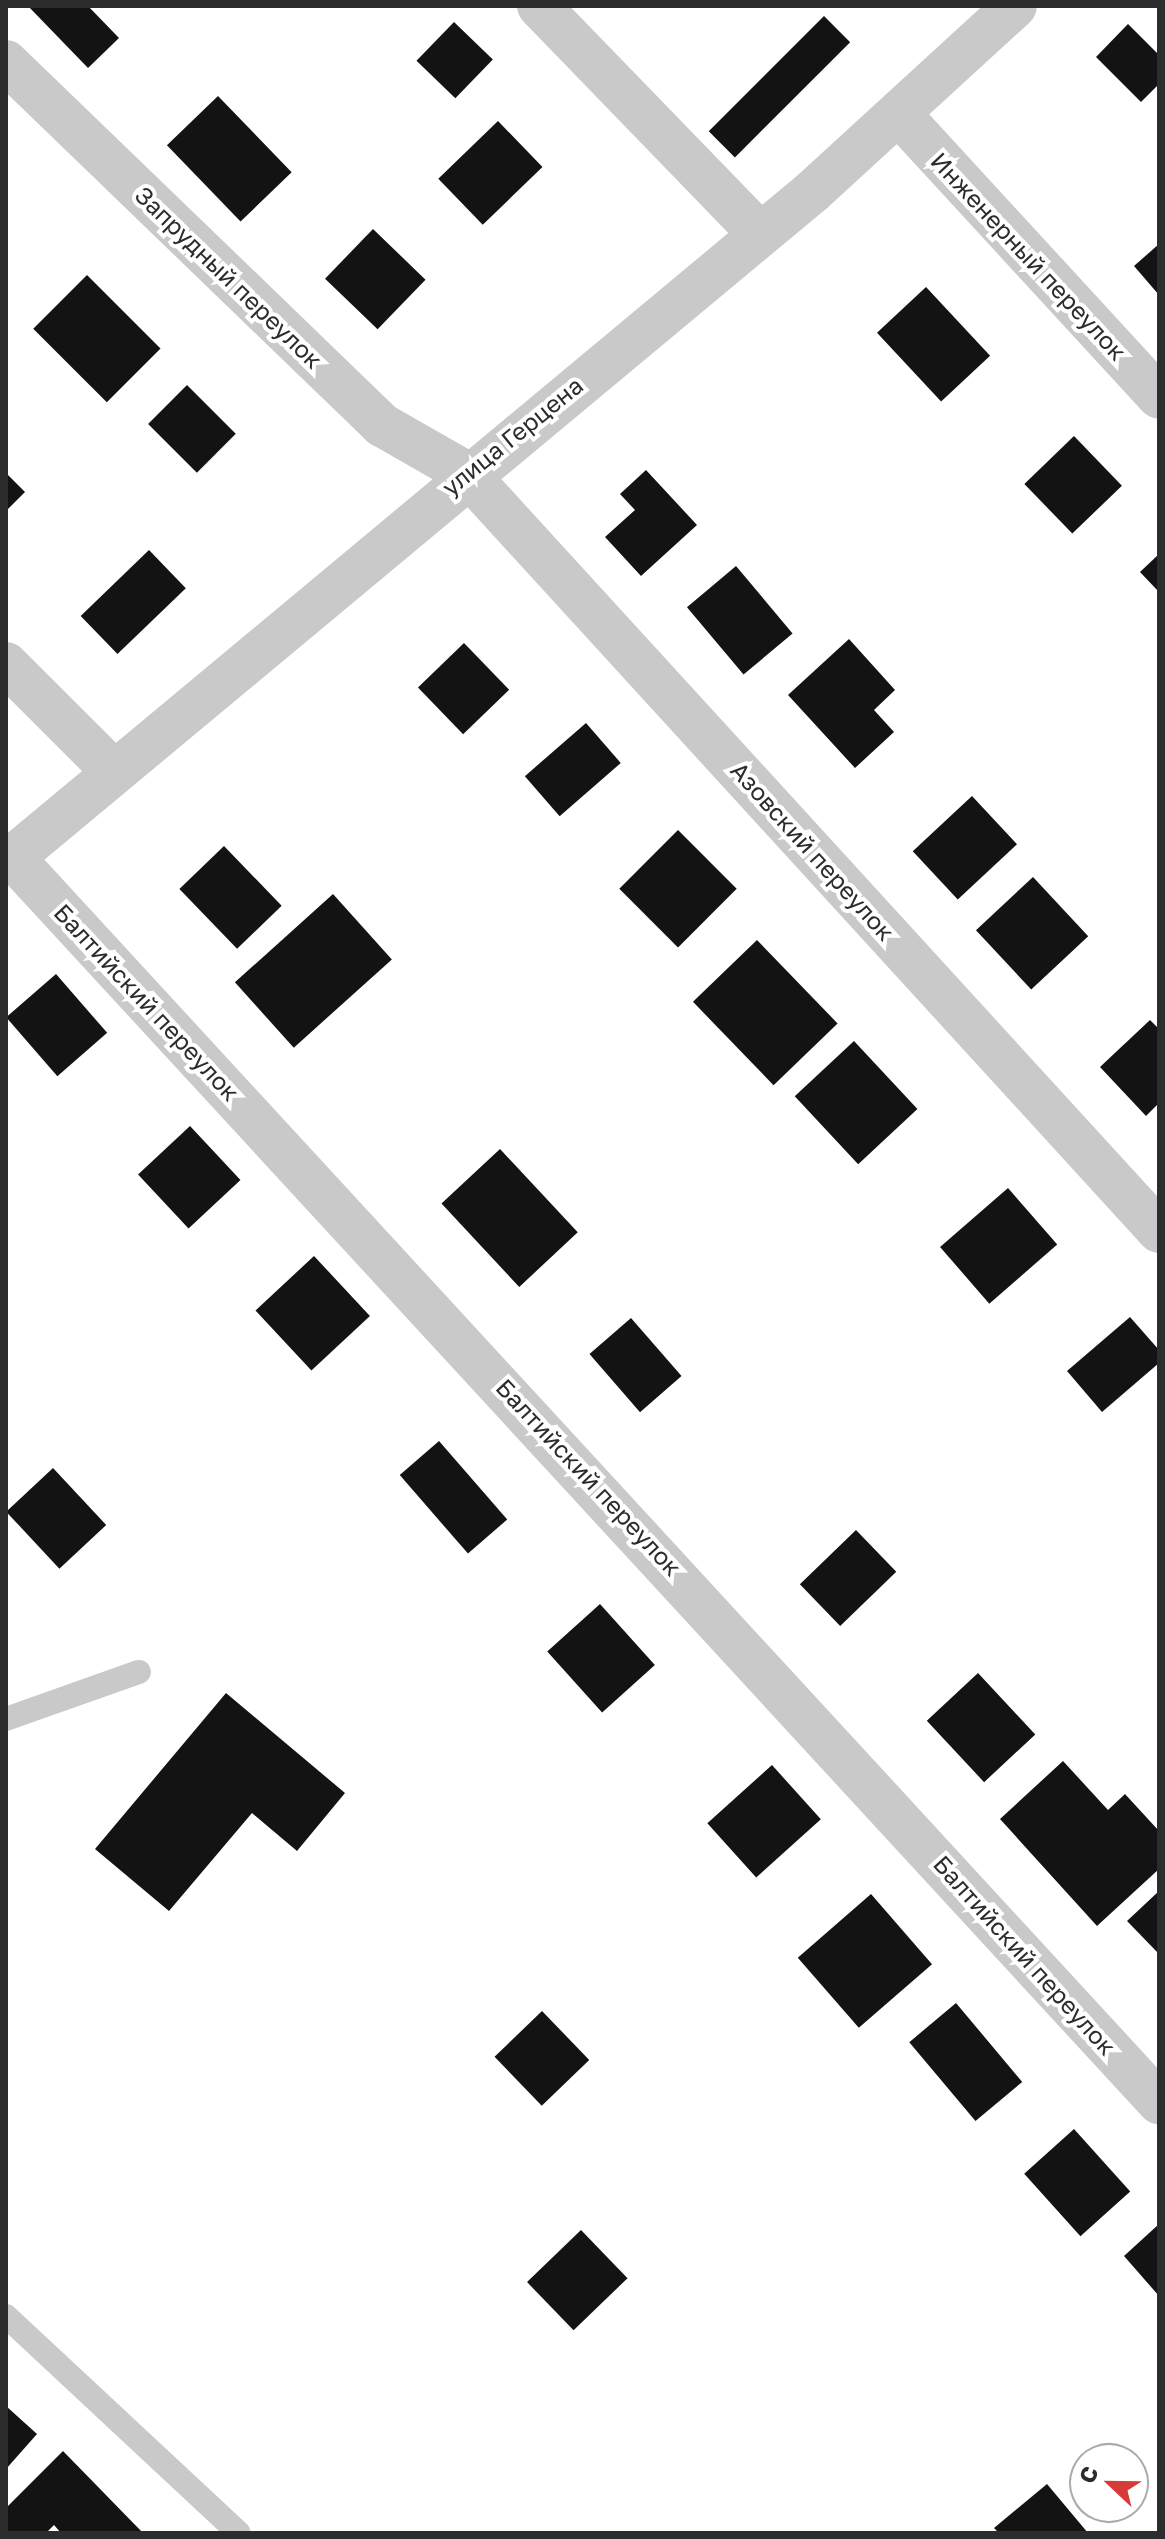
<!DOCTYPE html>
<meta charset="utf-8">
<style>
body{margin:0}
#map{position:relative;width:1165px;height:2539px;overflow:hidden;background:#fff;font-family:"Golos Text",sans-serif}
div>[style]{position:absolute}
.building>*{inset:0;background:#131313;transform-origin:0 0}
.lane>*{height:24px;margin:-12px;padding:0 12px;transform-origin:12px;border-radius:12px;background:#c9c9c9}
.street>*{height:44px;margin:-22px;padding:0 22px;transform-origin:22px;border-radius:22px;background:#c9c9c9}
span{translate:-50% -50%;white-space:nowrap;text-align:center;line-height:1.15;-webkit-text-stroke:8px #fff;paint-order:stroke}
.street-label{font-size:24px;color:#2c2c2c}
.frame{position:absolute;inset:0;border:8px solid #2c2c2c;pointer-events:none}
.north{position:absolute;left:1069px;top:2443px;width:80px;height:80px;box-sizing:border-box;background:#fff;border:2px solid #ababab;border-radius:50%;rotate:292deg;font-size:22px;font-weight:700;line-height:32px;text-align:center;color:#2c2c2c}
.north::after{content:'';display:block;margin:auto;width:28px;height:36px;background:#d63b3a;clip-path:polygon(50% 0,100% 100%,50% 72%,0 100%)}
</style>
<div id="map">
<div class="building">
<i style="clip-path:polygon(28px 6px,88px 6px,119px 38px,88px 68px)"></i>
<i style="left:824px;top:16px;width:37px;height:163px;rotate:45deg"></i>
<i style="left:454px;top:22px;width:54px;height:54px;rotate:44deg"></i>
<i style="clip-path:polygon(1128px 24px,1159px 55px,1159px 84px,1141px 102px,1096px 57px)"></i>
<i style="left:218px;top:96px;width:106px;height:71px;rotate:46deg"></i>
<i style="left:498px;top:121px;width:64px;height:83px;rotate:46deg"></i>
<i style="left:373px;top:229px;width:73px;height:69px;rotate:44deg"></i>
<i style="clip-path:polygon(1159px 244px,1159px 295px,1134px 266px)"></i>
<i style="left:87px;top:275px;width:104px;height:76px;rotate:45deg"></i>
<i style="left:926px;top:287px;width:94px;height:67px;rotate:47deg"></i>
<i style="left:187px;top:385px;width:69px;height:55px;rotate:45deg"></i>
<i style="left:1074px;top:436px;width:69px;height:69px;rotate:46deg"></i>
<i style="clip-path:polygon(646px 470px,697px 525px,641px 576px,605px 537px,635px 510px,620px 494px)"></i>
<i style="clip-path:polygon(6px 473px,25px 492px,6px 511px)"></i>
<i style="left:149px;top:550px;width:53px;height:95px;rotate:46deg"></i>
<i style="clip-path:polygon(1159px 554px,1159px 592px,1140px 572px)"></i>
<i style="left:736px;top:566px;width:88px;height:64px;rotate:50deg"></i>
<i style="clip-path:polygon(849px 639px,895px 690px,874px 710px,894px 732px,855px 768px,788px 695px)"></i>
<i style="left:464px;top:643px;width:65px;height:64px;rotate:46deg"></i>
<i style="left:586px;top:723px;width:53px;height:81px;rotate:49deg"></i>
<i style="left:972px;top:796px;width:66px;height:81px;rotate:47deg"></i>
<i style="left:678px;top:830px;width:83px;height:83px;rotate:45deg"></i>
<i style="left:224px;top:846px;width:83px;height:62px;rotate:46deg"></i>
<i style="left:1033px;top:877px;width:81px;height:78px;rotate:47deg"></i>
<i style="left:333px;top:894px;width:88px;height:132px;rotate:48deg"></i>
<i style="left:757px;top:940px;width:116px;height:89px;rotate:46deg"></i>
<i style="left:56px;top:974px;width:78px;height:66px;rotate:49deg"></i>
<i style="clip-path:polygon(1150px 1020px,1159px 1029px,1159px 1103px,1146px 1116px,1100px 1067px)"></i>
<i style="left:854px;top:1041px;width:93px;height:81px;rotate:47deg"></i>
<i style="left:190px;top:1126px;width:74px;height:71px;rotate:47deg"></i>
<i style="left:500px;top:1149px;width:114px;height:80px;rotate:47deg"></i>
<i style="left:1008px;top:1188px;width:75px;height:90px;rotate:49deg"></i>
<i style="left:314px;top:1256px;width:82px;height:80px;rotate:47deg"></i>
<i style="clip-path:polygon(1130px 1317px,1159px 1350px,1159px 1363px,1102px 1412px,1067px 1371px)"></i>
<i style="left:631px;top:1318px;width:77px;height:55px;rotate:49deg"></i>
<i style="left:439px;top:1441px;width:104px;height:52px;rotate:49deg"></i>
<i style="left:53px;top:1468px;width:78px;height:64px;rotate:47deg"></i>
<i style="left:856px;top:1530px;width:58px;height:78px;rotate:46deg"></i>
<i style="left:600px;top:1604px;width:82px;height:71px;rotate:48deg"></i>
<i style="left:978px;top:1673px;width:84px;height:70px;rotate:47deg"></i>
<i style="clip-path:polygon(226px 1693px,345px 1793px,297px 1851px,252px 1813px,169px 1911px,95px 1849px)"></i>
<i style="clip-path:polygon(1063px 1761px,1108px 1810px,1125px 1794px,1159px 1831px,1159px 1869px,1097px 1926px,1000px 1819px)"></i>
<i style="left:772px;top:1765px;width:73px;height:87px;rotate:48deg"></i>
<i style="clip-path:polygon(1159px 1891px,1159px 1954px,1127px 1921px)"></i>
<i style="left:871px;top:1894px;width:93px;height:97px;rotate:49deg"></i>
<i style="left:956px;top:2003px;width:103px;height:61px;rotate:50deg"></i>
<i style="left:542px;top:2011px;width:68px;height:66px;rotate:46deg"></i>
<i style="left:1074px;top:2129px;width:84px;height:67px;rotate:48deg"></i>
<i style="clip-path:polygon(1159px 2224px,1159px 2296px,1124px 2256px)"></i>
<i style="left:581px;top:2230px;width:67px;height:75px;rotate:46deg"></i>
<i style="clip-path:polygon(6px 2406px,37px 2434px,6px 2469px)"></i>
<i style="clip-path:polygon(63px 2451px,143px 2533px,61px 2533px,54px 2525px,46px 2533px,6px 2533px,6px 2508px)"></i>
<i style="clip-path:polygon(1047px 2484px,1088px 2533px,999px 2533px,994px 2528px)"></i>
</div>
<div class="lane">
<i style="left:6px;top:1719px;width:141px;rotate:-19.5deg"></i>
<i style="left:6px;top:2316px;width:318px;rotate:43deg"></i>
</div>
<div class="street">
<i style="left:539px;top:6px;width:318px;rotate:45.9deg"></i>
<i style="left:6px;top:62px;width:523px;rotate:43.99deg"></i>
<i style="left:382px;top:425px;width:97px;rotate:29.7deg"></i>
<i style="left:466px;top:473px;width:1027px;rotate:47.56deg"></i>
<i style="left:899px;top:114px;width:384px;rotate:47.4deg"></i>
<i style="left:6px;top:664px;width:148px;rotate:45deg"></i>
<i style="left:12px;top:857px;width:1693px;rotate:47.35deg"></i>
<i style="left:6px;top:863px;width:1049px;rotate:-39.78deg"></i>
<i style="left:812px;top:192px;width:275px;rotate:-42.5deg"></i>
</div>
<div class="street-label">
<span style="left:1029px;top:256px;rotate:47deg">Инженерный переулок</span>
<span style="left:229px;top:277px;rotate:44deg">Запрудный переулок</span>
<span style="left:512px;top:436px;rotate:-39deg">улица Герцена</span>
<span style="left:813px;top:851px;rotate:48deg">Азовский переулок</span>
<span style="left:147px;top:1002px;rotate:47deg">Балтийский переулок</span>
<span style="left:589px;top:1477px;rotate:47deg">Балтийский переулок</span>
<span style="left:1025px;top:1955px;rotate:48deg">Балтийский переулок</span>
</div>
<div class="frame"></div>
<div class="north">С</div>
</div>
